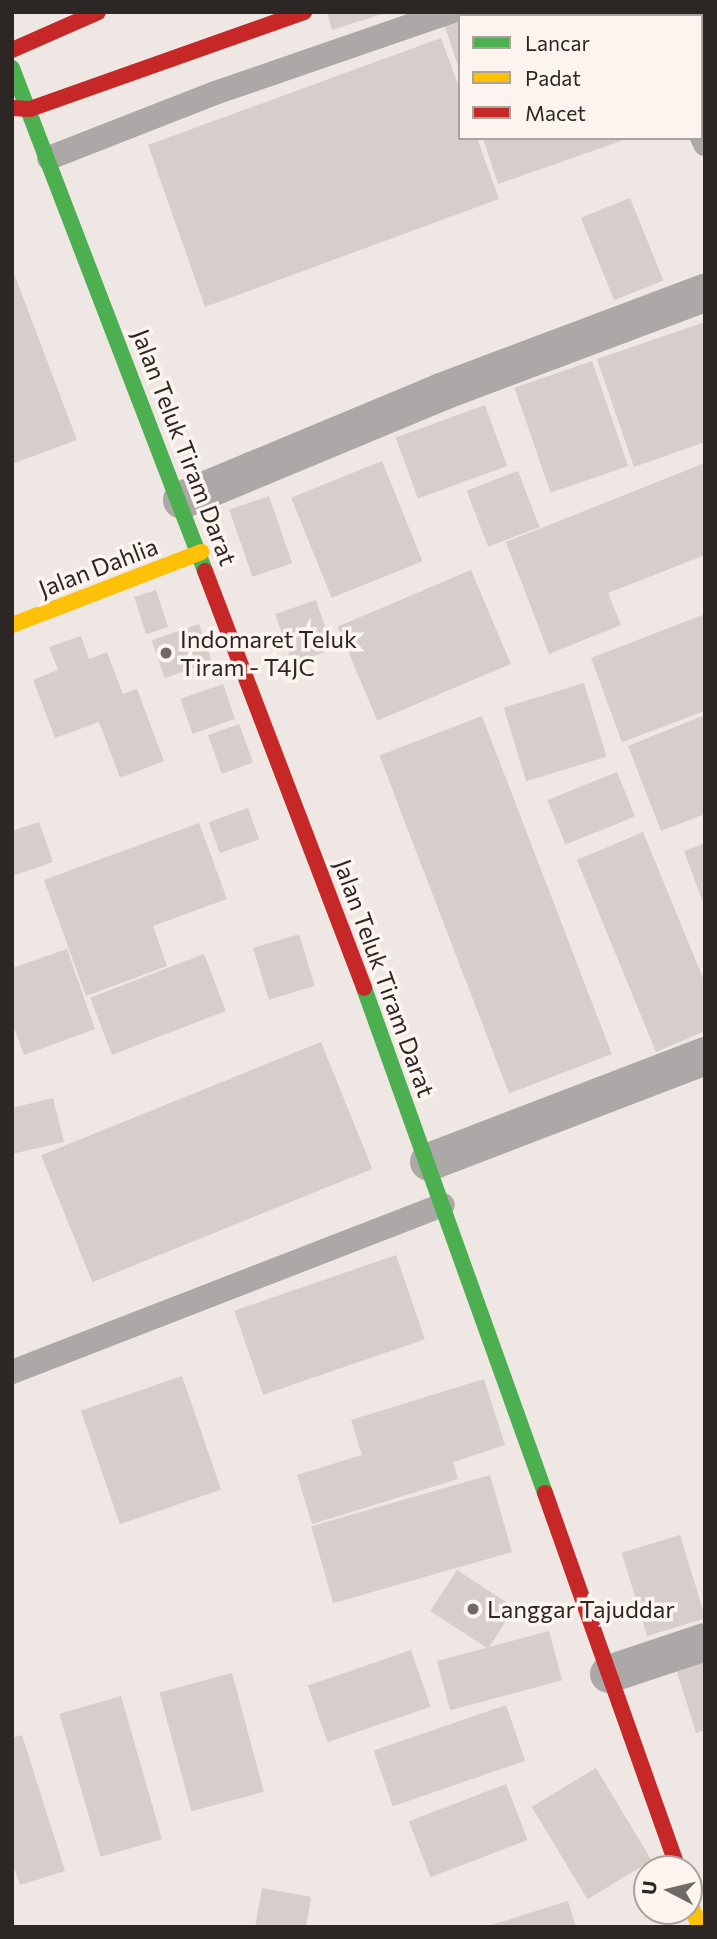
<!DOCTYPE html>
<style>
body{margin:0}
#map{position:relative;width:717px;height:1939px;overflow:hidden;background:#efe7e3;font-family:Commissioner,sans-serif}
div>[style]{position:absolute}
.building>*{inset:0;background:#d5cecb;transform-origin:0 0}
.lane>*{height:24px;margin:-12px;padding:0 12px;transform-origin:12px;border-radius:12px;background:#aca8a7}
.street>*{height:38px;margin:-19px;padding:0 19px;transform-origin:19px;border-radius:19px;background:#aca8a7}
.fast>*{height:16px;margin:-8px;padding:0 8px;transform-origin:8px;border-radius:8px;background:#4caf50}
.slow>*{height:16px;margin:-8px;padding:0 8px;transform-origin:8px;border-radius:8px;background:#ffc107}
.jam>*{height:16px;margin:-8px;padding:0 8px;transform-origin:8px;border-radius:8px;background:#c62828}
.dots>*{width:19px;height:19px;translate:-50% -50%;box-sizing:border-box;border:4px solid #fdf4f0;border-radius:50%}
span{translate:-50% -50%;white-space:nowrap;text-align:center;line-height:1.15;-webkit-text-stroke:7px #fdf4f0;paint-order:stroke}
.street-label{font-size:24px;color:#2c2724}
.poi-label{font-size:24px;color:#2c2724}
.left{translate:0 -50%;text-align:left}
.frame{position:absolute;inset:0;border:14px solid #2c2724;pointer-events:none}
.legend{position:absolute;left:458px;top:14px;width:245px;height:126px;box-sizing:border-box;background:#fdf4f0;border:2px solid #a9a29e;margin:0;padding:9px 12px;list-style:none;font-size:21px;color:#2c2724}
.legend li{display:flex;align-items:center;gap:14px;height:35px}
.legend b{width:35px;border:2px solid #a9a29e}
.north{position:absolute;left:633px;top:1855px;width:70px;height:70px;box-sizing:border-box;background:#fdf4f0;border:2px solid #a9a29e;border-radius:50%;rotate:277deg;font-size:19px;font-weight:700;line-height:28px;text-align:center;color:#2c2724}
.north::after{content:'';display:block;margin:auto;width:24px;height:32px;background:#706a67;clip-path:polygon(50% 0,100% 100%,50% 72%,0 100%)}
</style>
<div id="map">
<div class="building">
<i style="clip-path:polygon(327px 12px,385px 12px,385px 13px,332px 30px)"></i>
<i style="left:470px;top:12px;width:111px;height:10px"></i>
<i style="clip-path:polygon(460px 16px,460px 69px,459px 69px,443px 21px)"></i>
<i style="clip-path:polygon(441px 38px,460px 90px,460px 138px,477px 138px,499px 199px,205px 307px,148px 145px)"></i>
<i style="clip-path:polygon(483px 138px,624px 138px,624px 140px,498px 184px)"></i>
<i style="left:630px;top:198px;width:89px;height:53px;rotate:68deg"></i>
<i style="clip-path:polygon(12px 268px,77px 440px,12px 464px)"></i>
<i style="clip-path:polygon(705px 322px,705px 442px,634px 467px,597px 359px)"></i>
<i style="left:592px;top:361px;width:111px;height:82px;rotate:71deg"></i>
<i style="left:485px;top:405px;width:65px;height:95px;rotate:70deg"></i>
<i style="left:382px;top:461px;width:108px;height:98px;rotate:68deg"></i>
<i style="clip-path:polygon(705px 463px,705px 555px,608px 593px,621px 625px,549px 654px,506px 542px)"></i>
<i style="left:518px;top:471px;width:60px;height:55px;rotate:69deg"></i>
<i style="left:269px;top:496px;width:71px;height:42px;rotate:71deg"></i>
<i style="left:471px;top:570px;width:102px;height:145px;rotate:67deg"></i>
<i style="left:156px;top:590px;width:39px;height:23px;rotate:72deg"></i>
<i style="left:316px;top:600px;width:52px;height:43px;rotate:71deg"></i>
<i style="clip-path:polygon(705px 614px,705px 711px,622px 742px,591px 658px)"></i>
<i style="left:199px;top:624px;width:40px;height:50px;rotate:71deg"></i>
<i style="clip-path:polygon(81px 636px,89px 659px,107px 652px,123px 694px,137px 689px,164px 761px,120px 778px,99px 722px,55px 738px,33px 680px,58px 670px,49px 647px)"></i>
<i style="left:584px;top:683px;width:77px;height:84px;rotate:73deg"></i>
<i style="left:223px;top:684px;width:37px;height:45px;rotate:71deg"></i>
<i style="clip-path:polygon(705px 715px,705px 814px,661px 831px,628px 746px)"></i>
<i style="left:482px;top:716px;width:362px;height:110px;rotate:69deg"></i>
<i style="left:239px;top:724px;width:41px;height:33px;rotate:70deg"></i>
<i style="left:617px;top:772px;width:48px;height:75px;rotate:68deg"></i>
<i style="left:248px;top:808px;width:33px;height:42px;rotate:70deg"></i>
<i style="clip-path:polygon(39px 822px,53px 862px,12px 876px,12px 831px)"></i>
<i style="clip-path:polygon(199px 823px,227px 899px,153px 926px,167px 966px,86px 996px,44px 880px)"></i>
<i style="clip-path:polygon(643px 832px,705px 983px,705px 1031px,656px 1052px,577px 860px)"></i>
<i style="clip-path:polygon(705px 843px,705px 905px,704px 905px,684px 851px)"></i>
<i style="left:299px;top:934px;width:54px;height:48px;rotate:73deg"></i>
<i style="clip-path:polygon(67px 949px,95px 1029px,24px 1055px,12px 1022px,12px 968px)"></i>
<i style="left:204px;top:954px;width:61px;height:122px;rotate:69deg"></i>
<i style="left:321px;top:1042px;width:137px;height:302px;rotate:68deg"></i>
<i style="clip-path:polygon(53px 1098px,64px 1142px,12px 1154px,12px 1108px)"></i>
<i style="left:396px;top:1255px;width:89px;height:171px;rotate:71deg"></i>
<i style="left:182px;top:1376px;width:120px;height:107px;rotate:71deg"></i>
<i style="clip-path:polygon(484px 1379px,505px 1445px,453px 1462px,458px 1479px,312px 1524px,297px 1475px,362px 1455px,351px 1420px)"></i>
<i style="left:490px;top:1475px;width:80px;height:186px;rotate:74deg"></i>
<i style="left:680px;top:1535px;width:87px;height:61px;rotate:73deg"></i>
<i style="left:457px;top:1570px;width:69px;height:49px;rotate:33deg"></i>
<i style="left:549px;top:1631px;width:51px;height:116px;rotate:75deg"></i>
<i style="left:411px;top:1650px;width:60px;height:109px;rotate:71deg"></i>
<i style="clip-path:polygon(705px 1653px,705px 1730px,696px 1733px,674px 1662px)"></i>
<i style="left:232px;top:1673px;width:123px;height:75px;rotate:75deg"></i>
<i style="left:121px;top:1696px;width:149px;height:64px;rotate:74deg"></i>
<i style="left:506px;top:1705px;width:59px;height:140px;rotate:71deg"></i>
<i style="clip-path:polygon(22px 1735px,65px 1871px,20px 1885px,12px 1862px,12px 1738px)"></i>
<i style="left:596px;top:1768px;width:108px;height:75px;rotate:59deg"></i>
<i style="left:506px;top:1784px;width:60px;height:104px;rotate:69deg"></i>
<i style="clip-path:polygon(262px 1888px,311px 1897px,306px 1927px,255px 1927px)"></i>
<i style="clip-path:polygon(568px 1901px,576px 1927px,488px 1927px,488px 1926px)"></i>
</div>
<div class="lane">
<i style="left:653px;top:12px;width:4px;rotate:76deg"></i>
<i style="left:701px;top:135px;width:10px;rotate:66deg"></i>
<i style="left:49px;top:158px;width:178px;rotate:-21.4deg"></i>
<i style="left:215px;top:93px;width:249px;rotate:-19deg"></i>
<i style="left:12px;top:1372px;width:462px;rotate:-21.2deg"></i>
</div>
<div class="street">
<i style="left:182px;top:500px;width:281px;rotate:-22.6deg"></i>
<i style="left:441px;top:392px;width:282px;rotate:-20.6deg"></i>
<i style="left:429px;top:1162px;width:296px;rotate:-21deg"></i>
<i style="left:609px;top:1674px;width:101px;rotate:-18.4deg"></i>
</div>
<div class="fast">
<i style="left:12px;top:68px;width:539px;rotate:69.01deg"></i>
<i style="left:364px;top:988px;width:536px;rotate:70.28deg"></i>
</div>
<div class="slow">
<i style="left:12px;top:625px;width:203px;rotate:-21.1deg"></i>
<i style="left:689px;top:1899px;width:30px;rotate:70deg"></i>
</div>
<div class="jam">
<i style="left:12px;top:50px;width:94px;rotate:-23.8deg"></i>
<i style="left:12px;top:108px;width:18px;rotate:3deg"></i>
<i style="left:30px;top:109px;width:291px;rotate:-19.5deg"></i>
<i style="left:205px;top:571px;width:446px;rotate:69.1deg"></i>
<i style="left:545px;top:1493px;width:399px;rotate:70.5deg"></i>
</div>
<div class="dots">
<i style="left:166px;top:653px;background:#706a67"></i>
<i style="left:473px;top:1609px;background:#706a67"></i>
</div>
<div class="street-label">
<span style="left:185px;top:447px;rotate:69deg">Jalan Teluk Tiram Darat</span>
<span style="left:98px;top:567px;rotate:-21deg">Jalan Dahlia</span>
<span style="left:385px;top:978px;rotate:70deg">Jalan Teluk Tiram Darat</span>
</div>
<div class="poi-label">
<span class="left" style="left:180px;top:653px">Indomaret Teluk<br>Tiram - T4JC</span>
<span class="left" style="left:487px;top:1609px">Langgar Tajuddar</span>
</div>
<div class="frame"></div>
<ul class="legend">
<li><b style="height:9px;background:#4caf50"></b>Lancar</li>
<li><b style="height:9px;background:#ffc107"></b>Padat</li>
<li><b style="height:9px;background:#c62828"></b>Macet</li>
</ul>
<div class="north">U</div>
</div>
